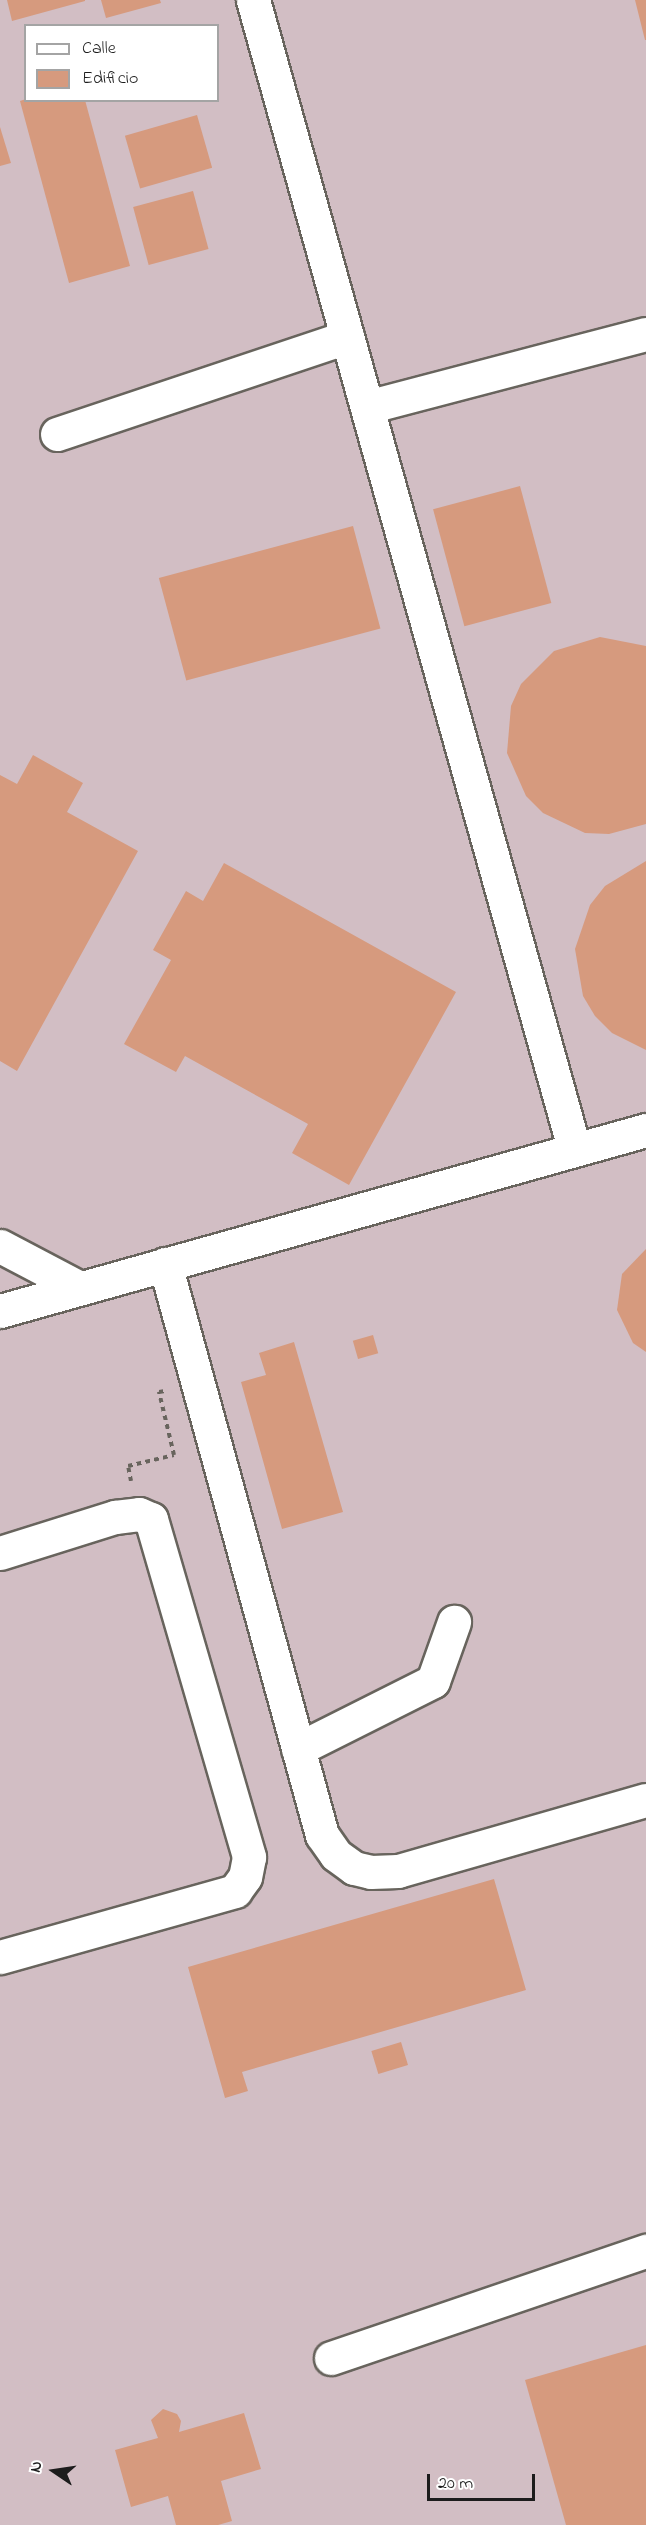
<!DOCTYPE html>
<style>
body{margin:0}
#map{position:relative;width:646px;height:2525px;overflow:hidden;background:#f5ead6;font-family:"Indie Flower",sans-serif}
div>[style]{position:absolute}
.industrial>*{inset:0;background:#d2bec4}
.building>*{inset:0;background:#d69a7e;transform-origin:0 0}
.path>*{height:4px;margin-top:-2px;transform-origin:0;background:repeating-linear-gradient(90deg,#68645d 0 4.5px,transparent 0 9px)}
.roads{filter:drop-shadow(2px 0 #68645d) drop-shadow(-2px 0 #68645d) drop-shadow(0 2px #68645d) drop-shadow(0 -2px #68645d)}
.minor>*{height:33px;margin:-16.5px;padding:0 16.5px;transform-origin:16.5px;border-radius:16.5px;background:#fff}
span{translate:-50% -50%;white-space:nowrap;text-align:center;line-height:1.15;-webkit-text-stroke:5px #fff;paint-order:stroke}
.legend{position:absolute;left:24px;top:24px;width:195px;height:78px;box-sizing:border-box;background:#fff;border:2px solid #a4a4a4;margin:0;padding:8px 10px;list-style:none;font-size:18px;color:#1c1c1c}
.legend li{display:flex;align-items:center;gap:12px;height:30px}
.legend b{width:30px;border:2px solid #a4a4a4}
.north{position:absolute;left:24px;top:2441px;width:60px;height:60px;-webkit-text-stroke:4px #fff;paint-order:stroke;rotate:283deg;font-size:16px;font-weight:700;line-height:24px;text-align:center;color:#1c1c1c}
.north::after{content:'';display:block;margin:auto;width:21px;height:27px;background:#1c1c1c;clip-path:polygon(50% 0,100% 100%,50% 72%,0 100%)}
.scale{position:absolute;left:427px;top:2474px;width:108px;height:27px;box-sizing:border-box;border:3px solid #1c1c1c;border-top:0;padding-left:8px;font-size:18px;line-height:21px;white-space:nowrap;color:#1c1c1c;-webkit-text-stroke:4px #fff;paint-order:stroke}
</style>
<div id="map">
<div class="industrial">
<i style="clip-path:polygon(evenodd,0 0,646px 0,646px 2525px,0 2525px,0 0,26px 26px,218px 26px,218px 100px,26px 100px,26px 26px)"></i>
</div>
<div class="building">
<i style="clip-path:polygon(7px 0,85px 0,85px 1px,12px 21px)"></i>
<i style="clip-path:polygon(101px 0,160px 0,161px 3px,106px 18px)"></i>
<i style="clip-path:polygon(635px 0,646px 0,646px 40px,645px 40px)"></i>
<i style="clip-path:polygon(26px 99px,85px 100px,130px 266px,69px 283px,20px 101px)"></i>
<i style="left:197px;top:115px;width:55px;height:75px;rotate:74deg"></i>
<i style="clip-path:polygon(0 127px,11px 163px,0 166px)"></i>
<i style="left:193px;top:191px;width:60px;height:62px;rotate:75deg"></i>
<i style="left:520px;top:486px;width:121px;height:90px;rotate:75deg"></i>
<i style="left:353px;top:526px;width:106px;height:201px;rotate:75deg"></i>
<i style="clip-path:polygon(600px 637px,646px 646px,646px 824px,609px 834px,585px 833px,543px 813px,526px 796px,507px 753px,511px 706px,521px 684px,554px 651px)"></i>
<i style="clip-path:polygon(33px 755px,83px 783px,67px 812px,138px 851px,17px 1071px,0 1061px,0 775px,17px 784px)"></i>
<i style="clip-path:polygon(646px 861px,646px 1050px,612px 1033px,595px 1016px,583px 996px,575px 949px,590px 905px,605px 886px)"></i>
<i style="clip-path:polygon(224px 863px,456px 992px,349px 1185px,292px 1153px,308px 1124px,185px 1056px,176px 1072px,124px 1044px,171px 960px,153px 950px,186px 891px,203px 901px)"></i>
<i style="clip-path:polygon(646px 1249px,646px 1352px,633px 1343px,617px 1310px,622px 1274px)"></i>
<i style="left:373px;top:1335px;width:19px;height:21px;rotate:74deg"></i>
<i style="clip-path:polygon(294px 1342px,343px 1512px,282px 1529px,241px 1382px,266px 1375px,259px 1353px)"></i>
<i style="clip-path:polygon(494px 1879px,526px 1990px,242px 2072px,248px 2091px,225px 2098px,188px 1967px)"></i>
<i style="left:401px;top:2042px;width:24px;height:31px;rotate:73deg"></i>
<i style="clip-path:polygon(646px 2345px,646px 2525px,566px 2525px,525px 2380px)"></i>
<i style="clip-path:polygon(163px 2409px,177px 2414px,181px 2421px,179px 2432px,244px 2413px,261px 2469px,221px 2481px,232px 2521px,218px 2525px,176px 2525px,168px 2496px,131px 2507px,115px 2450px,158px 2438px,151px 2420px)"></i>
</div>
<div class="path">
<i style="left:131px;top:1481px;width:15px;rotate:-101deg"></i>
<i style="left:128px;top:1466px;width:47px;rotate:-13.4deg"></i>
<i style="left:174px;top:1455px;width:65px;rotate:-103.4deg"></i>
<i style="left:159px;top:1392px;width:6px;rotate:-9deg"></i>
</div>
<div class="roads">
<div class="minor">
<i style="left:253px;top:0;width:1192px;rotate:74.38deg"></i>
<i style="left:367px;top:407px;width:288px;rotate:-14.7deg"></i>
<i style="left:57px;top:434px;width:306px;rotate:-18.5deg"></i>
<i style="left:0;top:1246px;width:90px;rotate:27.7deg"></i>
<i style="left:165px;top:1264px;width:592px;rotate:74.63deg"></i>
<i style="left:322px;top:1835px;width:24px;rotate:55deg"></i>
<i style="left:336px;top:1855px;width:22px;rotate:36deg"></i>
<i style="left:354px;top:1868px;width:17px;rotate:13deg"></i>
<i style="left:371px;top:1872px;width:27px;rotate:-2deg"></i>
<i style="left:398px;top:1871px;width:258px;rotate:-16deg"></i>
<i style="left:0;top:1311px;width:671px;rotate:-15.65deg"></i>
<i style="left:0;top:1553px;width:121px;rotate:-17.4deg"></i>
<i style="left:115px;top:1517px;width:24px;rotate:-7deg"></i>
<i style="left:139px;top:1514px;width:13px;rotate:23deg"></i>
<i style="left:151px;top:1519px;width:352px;rotate:73.8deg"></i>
<i style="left:249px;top:1857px;width:20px;rotate:101deg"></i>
<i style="left:245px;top:1877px;width:17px;rotate:126deg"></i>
<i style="left:235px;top:1891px;width:244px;rotate:164.3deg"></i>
<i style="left:298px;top:1749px;width:151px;rotate:-26.7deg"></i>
<i style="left:433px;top:1681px;width:63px;rotate:-70.4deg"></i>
<i style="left:331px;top:2358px;width:333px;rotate:-18.8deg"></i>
</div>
</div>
<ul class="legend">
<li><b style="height:8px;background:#fff"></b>Calle</li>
<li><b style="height:16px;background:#d69a7e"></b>Edificio</li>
</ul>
<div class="north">N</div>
<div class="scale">20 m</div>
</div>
